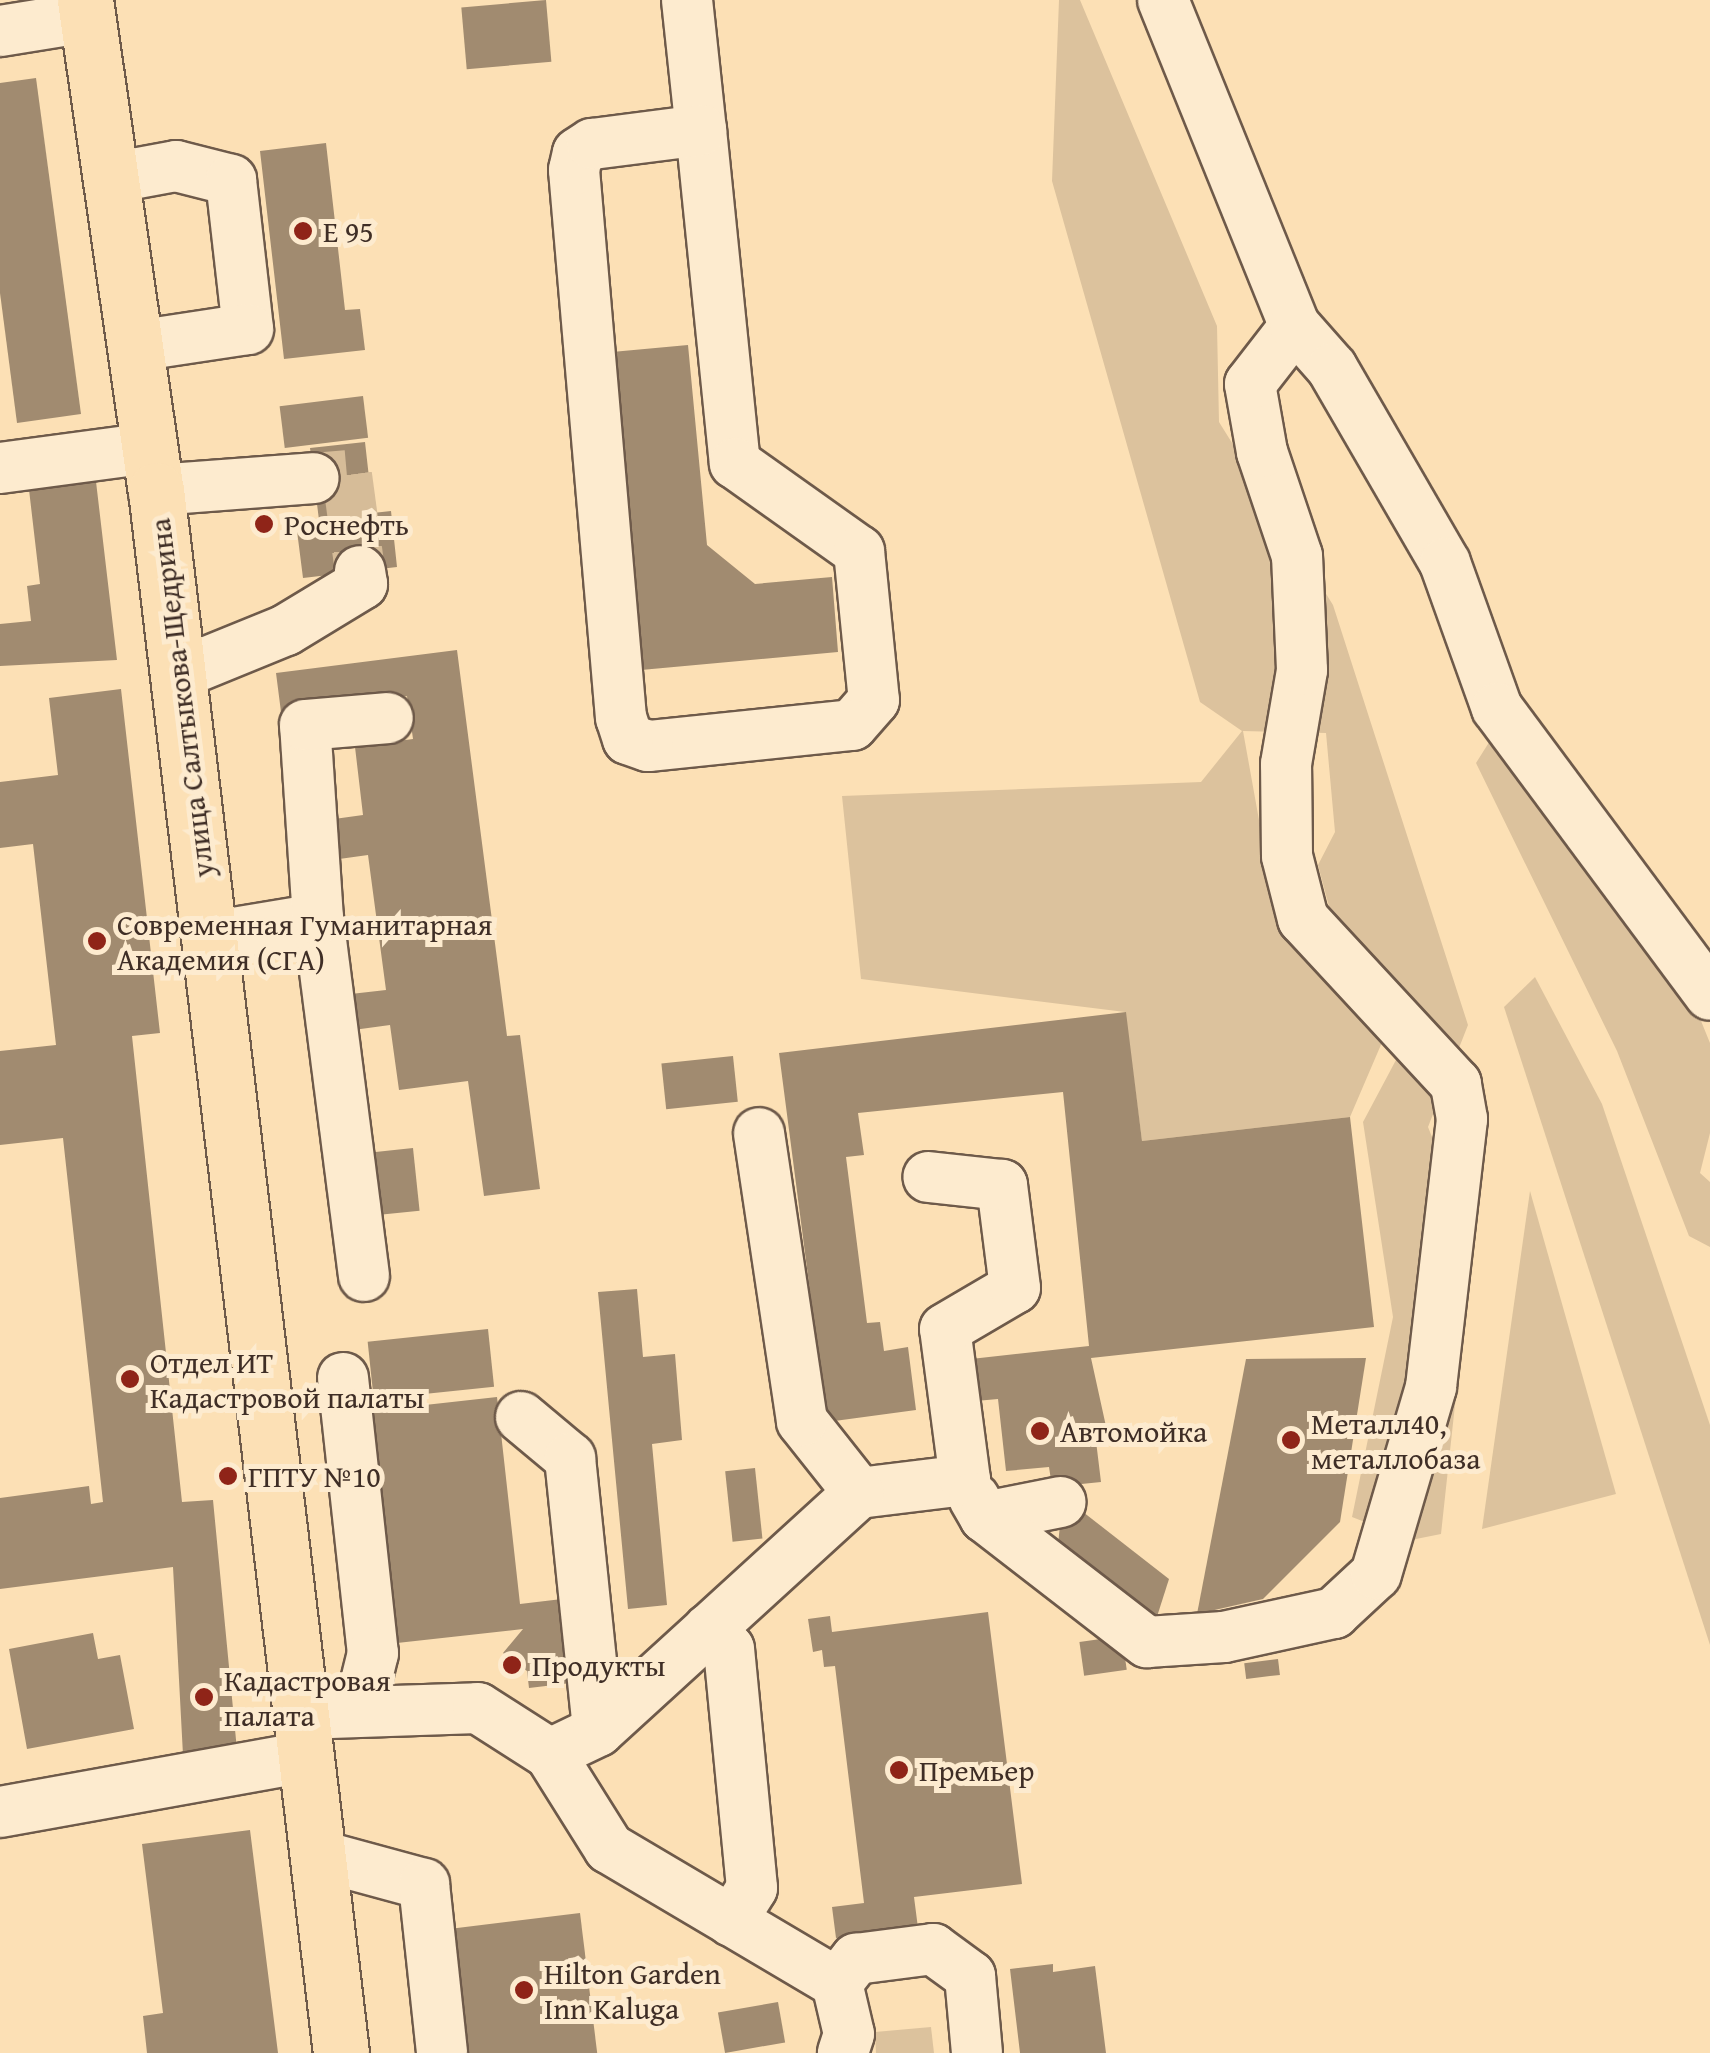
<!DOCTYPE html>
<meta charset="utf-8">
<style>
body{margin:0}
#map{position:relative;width:1710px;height:2053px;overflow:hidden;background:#fce0b5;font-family:"Gentium Book Plus",serif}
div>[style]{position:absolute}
.green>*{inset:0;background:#dcc29d}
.building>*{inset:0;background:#a18b70;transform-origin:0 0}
.minor-tunnel>*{height:50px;margin-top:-25px;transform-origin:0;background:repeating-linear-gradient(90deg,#d6bc98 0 50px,transparent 0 75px)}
.roads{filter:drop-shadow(2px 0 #6e5a4a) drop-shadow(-2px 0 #6e5a4a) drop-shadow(0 2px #6e5a4a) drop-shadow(0 -2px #6e5a4a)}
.minor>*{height:50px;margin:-25px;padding:0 25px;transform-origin:25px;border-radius:25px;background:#fdebcf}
.major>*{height:55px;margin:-27.5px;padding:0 27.5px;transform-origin:27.5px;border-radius:27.5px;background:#fce0b5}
.dots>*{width:28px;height:28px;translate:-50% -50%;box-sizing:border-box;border:5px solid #fdebcf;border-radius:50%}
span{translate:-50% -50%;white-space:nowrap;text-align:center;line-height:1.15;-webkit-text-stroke:10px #fdebcf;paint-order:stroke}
.poi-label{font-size:30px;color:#3f2e26}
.left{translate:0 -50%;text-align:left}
.street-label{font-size:30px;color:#3f2e26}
</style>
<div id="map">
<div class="green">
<i style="clip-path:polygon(1059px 0,1080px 0,1217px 326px,1219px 422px,1333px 605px,1468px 1025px,1428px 1127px,1473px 1239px,1441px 1534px,1411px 1540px,1352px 1517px,1393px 1317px,1363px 1122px,1421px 1013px,1331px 914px,1318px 865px,1335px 832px,1326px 733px,1243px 731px,1266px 859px,1383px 1040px,1350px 1117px,1142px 1141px,1125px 1012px,861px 979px,842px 796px,1201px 782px,1242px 731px,1200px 702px,1052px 181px)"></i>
<i style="clip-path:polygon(1493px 736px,1686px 984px,1710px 1043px,1710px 1133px,1700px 1173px,1710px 1182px,1710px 1247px,1689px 1236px,1617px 1051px,1476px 763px)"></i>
<i style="clip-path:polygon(1535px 977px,1602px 1104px,1710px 1425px,1710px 1645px,1504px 1007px)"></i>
<i style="clip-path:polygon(1530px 1191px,1616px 1494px,1482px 1529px)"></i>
<i style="clip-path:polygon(931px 2027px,934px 2053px,876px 2053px,875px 2032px)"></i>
</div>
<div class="building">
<i style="left:546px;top:0;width:62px;height:85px;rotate:85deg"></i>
<i style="clip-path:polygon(36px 78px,81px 414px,17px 423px,0 293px,0 83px)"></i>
<i style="clip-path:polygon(326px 143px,345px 310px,360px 309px,365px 350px,284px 359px,260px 151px)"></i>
<i style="clip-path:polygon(688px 345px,707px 545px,755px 584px,832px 577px,838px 652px,641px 670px,612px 352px)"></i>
<i style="left:363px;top:396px;width:42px;height:84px;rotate:83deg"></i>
<i style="clip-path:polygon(365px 442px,373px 513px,391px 511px,397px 567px,303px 578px,296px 523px,319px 520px,310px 448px)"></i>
<i style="clip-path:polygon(95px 473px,117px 660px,0 666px,0 624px,31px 621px,27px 586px,40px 584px,28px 481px)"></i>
<i style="clip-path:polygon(457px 650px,507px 1036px,520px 1035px,540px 1189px,484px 1196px,468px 1081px,399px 1090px,390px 1025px,346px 1031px,342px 995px,386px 990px,368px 855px,332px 860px,327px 820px,363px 815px,355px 747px,413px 739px,407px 696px,281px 712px,276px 673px)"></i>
<i style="clip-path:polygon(121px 689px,160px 1033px,132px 1036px,182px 1502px,213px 1500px,237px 1750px,183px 1755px,173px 1567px,0 1589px,0 1498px,89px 1486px,91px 1504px,103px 1502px,63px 1138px,0 1145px,0 1051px,56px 1045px,33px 844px,0 848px,0 782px,58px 775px,49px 698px)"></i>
<i style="clip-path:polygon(1126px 1012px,1142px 1141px,1350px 1117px,1374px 1327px,1091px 1358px,1109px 1440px,1096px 1441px,1101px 1482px,1052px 1487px,1049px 1467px,1006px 1471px,998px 1399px,976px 1401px,971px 1359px,1089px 1346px,1063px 1092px,858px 1113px,864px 1155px,846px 1157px,867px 1323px,880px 1322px,884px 1351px,908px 1347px,916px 1410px,827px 1422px,779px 1053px)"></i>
<i style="left:733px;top:1056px;width:46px;height:72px;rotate:84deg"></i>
<i style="left:413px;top:1148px;width:63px;height:40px;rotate:84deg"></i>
<i style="clip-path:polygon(637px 1289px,643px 1357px,675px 1354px,682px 1440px,652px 1444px,667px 1605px,628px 1609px,598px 1292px)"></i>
<i style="left:488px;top:1329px;width:58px;height:121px;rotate:84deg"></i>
<i style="clip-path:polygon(1366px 1358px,1340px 1522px,1263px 1599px,1197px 1614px,1246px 1359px)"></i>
<i style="clip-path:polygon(497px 1397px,520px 1604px,562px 1599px,571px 1683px,529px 1688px,527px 1671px,503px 1653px,523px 1629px,388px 1644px,362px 1412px)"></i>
<i style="left:755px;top:1468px;width:71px;height:30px;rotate:84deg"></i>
<i style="clip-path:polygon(1083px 1512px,1169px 1579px,1154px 1626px,1058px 1545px,1061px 1515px)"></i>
<i style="clip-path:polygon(988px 1612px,1022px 1884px,914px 1897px,918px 1928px,836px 1938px,832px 1907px,864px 1903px,835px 1666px,824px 1667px,822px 1650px,813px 1652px,808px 1619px,830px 1616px,832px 1632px)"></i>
<i style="clip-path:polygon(93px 1633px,98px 1659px,120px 1655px,134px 1729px,27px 1749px,9px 1649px)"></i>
<i style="left:1122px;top:1636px;width:34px;height:43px;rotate:82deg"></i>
<i style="left:1278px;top:1659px;width:16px;height:34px;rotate:83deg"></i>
<i style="clip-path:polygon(250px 1830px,278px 2053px,147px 2053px,143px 2016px,163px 2013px,142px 1844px)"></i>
<i style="left:580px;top:1913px;width:141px;height:130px;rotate:83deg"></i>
<i style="clip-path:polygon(1053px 1964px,1053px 1972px,1095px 1966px,1106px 2053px,1020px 2053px,1010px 1969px)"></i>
<i style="left:778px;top:2002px;width:41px;height:61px;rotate:80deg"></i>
</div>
<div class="minor-tunnel">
<i style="left:314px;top:478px;width:33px;rotate:-5deg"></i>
<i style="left:347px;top:475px;width:97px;rotate:82.3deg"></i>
</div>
<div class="roads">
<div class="minor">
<i style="left:687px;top:0;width:131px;rotate:83.9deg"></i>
<i style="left:701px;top:130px;width:335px;rotate:84.2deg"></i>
<i style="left:735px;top:463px;width:152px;rotate:35.4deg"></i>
<i style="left:859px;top:551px;width:150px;rotate:84.3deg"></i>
<i style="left:874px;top:700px;width:33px;rotate:131deg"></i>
<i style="left:852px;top:725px;width:205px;rotate:174.1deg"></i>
<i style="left:648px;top:746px;width:21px;rotate:-161deg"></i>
<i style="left:628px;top:739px;width:22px;rotate:-108deg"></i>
<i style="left:621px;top:718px;width:550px;rotate:-94.9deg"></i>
<i style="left:574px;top:170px;width:17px;rotate:-77deg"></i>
<i style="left:578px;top:153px;width:17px;rotate:-33deg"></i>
<i style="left:592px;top:144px;width:110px;rotate:-7.3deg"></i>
<i style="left:1163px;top:0;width:352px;rotate:68deg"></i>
<i style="left:0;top:31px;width:88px;rotate:-9.1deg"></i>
<i style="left:111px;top:178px;width:66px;rotate:-10.5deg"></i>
<i style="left:176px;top:166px;width:57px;rotate:14.3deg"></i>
<i style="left:231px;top:180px;width:150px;rotate:83.5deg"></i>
<i style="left:248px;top:329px;width:113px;rotate:171.4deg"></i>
<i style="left:0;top:468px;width:151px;rotate:-7.6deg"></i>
<i style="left:156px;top:490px;width:158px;rotate:-4.3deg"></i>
<i style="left:178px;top:674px;width:117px;rotate:-22.2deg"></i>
<i style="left:286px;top:630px;width:89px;rotate:-31.2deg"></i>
<i style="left:362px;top:584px;width:13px;rotate:-99deg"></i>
<i style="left:209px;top:937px;width:110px;rotate:-9.4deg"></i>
<i style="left:364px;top:1276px;width:360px;rotate:-97.3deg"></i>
<i style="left:318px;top:919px;width:194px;rotate:-93.8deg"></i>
<i style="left:305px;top:725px;width:83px;rotate:-4.8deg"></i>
<i style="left:343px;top:1378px;width:277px;rotate:83.8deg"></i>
<i style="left:373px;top:1653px;width:55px;rotate:103.8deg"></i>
<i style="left:521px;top:1417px;width:64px;rotate:39.9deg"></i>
<i style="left:570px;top:1458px;width:274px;rotate:84.1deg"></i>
<i style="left:859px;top:1493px;width:107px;rotate:-7deg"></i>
<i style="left:965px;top:1480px;width:152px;rotate:-97.5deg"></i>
<i style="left:945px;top:1329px;width:81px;rotate:-30.4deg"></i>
<i style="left:1015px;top:1288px;width:104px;rotate:-97.2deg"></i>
<i style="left:1002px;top:1185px;width:74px;rotate:-173.8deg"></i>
<i style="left:974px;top:1498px;width:22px;rotate:60deg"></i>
<i style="left:985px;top:1517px;width:77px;rotate:-11.2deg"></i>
<i style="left:985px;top:1517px;width:205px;rotate:37.7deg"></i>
<i style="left:1147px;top:1642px;width:77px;rotate:-3.7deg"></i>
<i style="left:1224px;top:1637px;width:113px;rotate:-12.3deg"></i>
<i style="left:1334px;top:1613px;width:57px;rotate:-42.9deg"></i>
<i style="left:1376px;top:1574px;width:195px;rotate:-73.6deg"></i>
<i style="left:1431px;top:1387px;width:270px;rotate:-83.4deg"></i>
<i style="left:1462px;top:1119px;width:36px;rotate:-100deg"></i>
<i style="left:1456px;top:1084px;width:225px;rotate:-132.8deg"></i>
<i style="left:1303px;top:919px;width:65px;rotate:-104.3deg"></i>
<i style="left:1287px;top:856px;width:92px;rotate:-90.6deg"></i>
<i style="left:1286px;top:764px;width:95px;rotate:-80.3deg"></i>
<i style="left:1302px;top:670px;width:114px;rotate:-92.5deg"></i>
<i style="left:1297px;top:556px;width:110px;rotate:-108.6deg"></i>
<i style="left:1262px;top:452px;width:69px;rotate:-100deg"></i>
<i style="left:1250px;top:384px;width:73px;rotate:-52.2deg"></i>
<i style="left:1295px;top:326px;width:56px;rotate:48.6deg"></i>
<i style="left:1332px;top:368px;width:225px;rotate:59.9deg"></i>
<i style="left:1445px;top:563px;width:154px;rotate:70.3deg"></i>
<i style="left:1497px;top:708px;width:357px;rotate:53.4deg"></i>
<i style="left:709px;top:1629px;width:28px;rotate:45deg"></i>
<i style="left:729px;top:1649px;width:240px;rotate:84.5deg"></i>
<i style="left:752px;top:1888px;width:39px;rotate:122deg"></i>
<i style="left:301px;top:1714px;width:177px;rotate:-1.9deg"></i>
<i style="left:478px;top:1708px;width:85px;rotate:32.6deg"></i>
<i style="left:550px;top:1754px;width:111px;rotate:57.9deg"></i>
<i style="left:609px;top:1848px;width:265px;rotate:30.6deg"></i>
<i style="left:837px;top:1983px;width:52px;rotate:76.8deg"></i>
<i style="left:849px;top:2034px;width:20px;rotate:108deg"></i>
<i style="left:550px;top:1754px;width:53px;rotate:-25.6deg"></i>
<i style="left:598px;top:1731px;width:353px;rotate:-42.4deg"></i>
<i style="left:859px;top:1493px;width:92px;rotate:-128.4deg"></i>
<i style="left:802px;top:1421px;width:291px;rotate:-98.5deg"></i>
<i style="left:0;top:1812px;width:310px;rotate:-10.2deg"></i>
<i style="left:317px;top:1855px;width:111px;rotate:15.2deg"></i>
<i style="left:424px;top:1884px;width:170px;rotate:83.9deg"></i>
<i style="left:837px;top:1983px;width:31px;rotate:-52deg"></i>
<i style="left:856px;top:1959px;width:78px;rotate:-7.4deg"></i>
<i style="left:933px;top:1949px;width:46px;rotate:36.1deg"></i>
<i style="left:970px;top:1976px;width:77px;rotate:84.8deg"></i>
</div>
<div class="major">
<i style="left:85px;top:0;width:495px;rotate:81.8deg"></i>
<i style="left:156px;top:490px;width:1574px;rotate:83.25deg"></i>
</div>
</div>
<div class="dots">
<i style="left:303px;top:231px;background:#8f2418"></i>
<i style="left:264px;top:524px;background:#8f2418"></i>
<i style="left:97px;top:941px;background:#8f2418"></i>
<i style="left:130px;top:1379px;background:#8f2418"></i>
<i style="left:1040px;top:1431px;background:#8f2418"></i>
<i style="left:1291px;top:1440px;background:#8f2418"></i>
<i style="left:228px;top:1476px;background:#8f2418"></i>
<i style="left:512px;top:1665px;background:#8f2418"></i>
<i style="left:204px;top:1697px;background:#8f2418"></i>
<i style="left:899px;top:1770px;background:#8f2418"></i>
<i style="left:524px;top:1990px;background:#8f2418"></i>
</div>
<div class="poi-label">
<span class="left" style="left:323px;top:231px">Е 95</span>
<span class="left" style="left:284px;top:524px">Роснефть</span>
<span class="left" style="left:117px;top:941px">Современная Гуманитарная<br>Академия (СГА)</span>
<span class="left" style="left:150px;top:1379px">Отдел ИТ<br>Кадастровой палаты</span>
<span class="left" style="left:1311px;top:1440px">Металл40,<br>металлобаза</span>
<span class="left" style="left:1060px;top:1431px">Автомойка</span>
<span class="left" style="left:248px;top:1476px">ГПТУ №10</span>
<span class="left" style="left:532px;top:1665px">Продукты</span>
<span class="left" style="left:224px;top:1697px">Кадастровая<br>палата</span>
<span class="left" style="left:919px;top:1770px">Премьер</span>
<span class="left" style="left:544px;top:1990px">Hilton Garden<br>Inn Kaluga</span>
</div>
<div class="street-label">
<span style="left:181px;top:698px;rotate:-97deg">улица Салтыкова-Щедрина</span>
</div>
</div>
